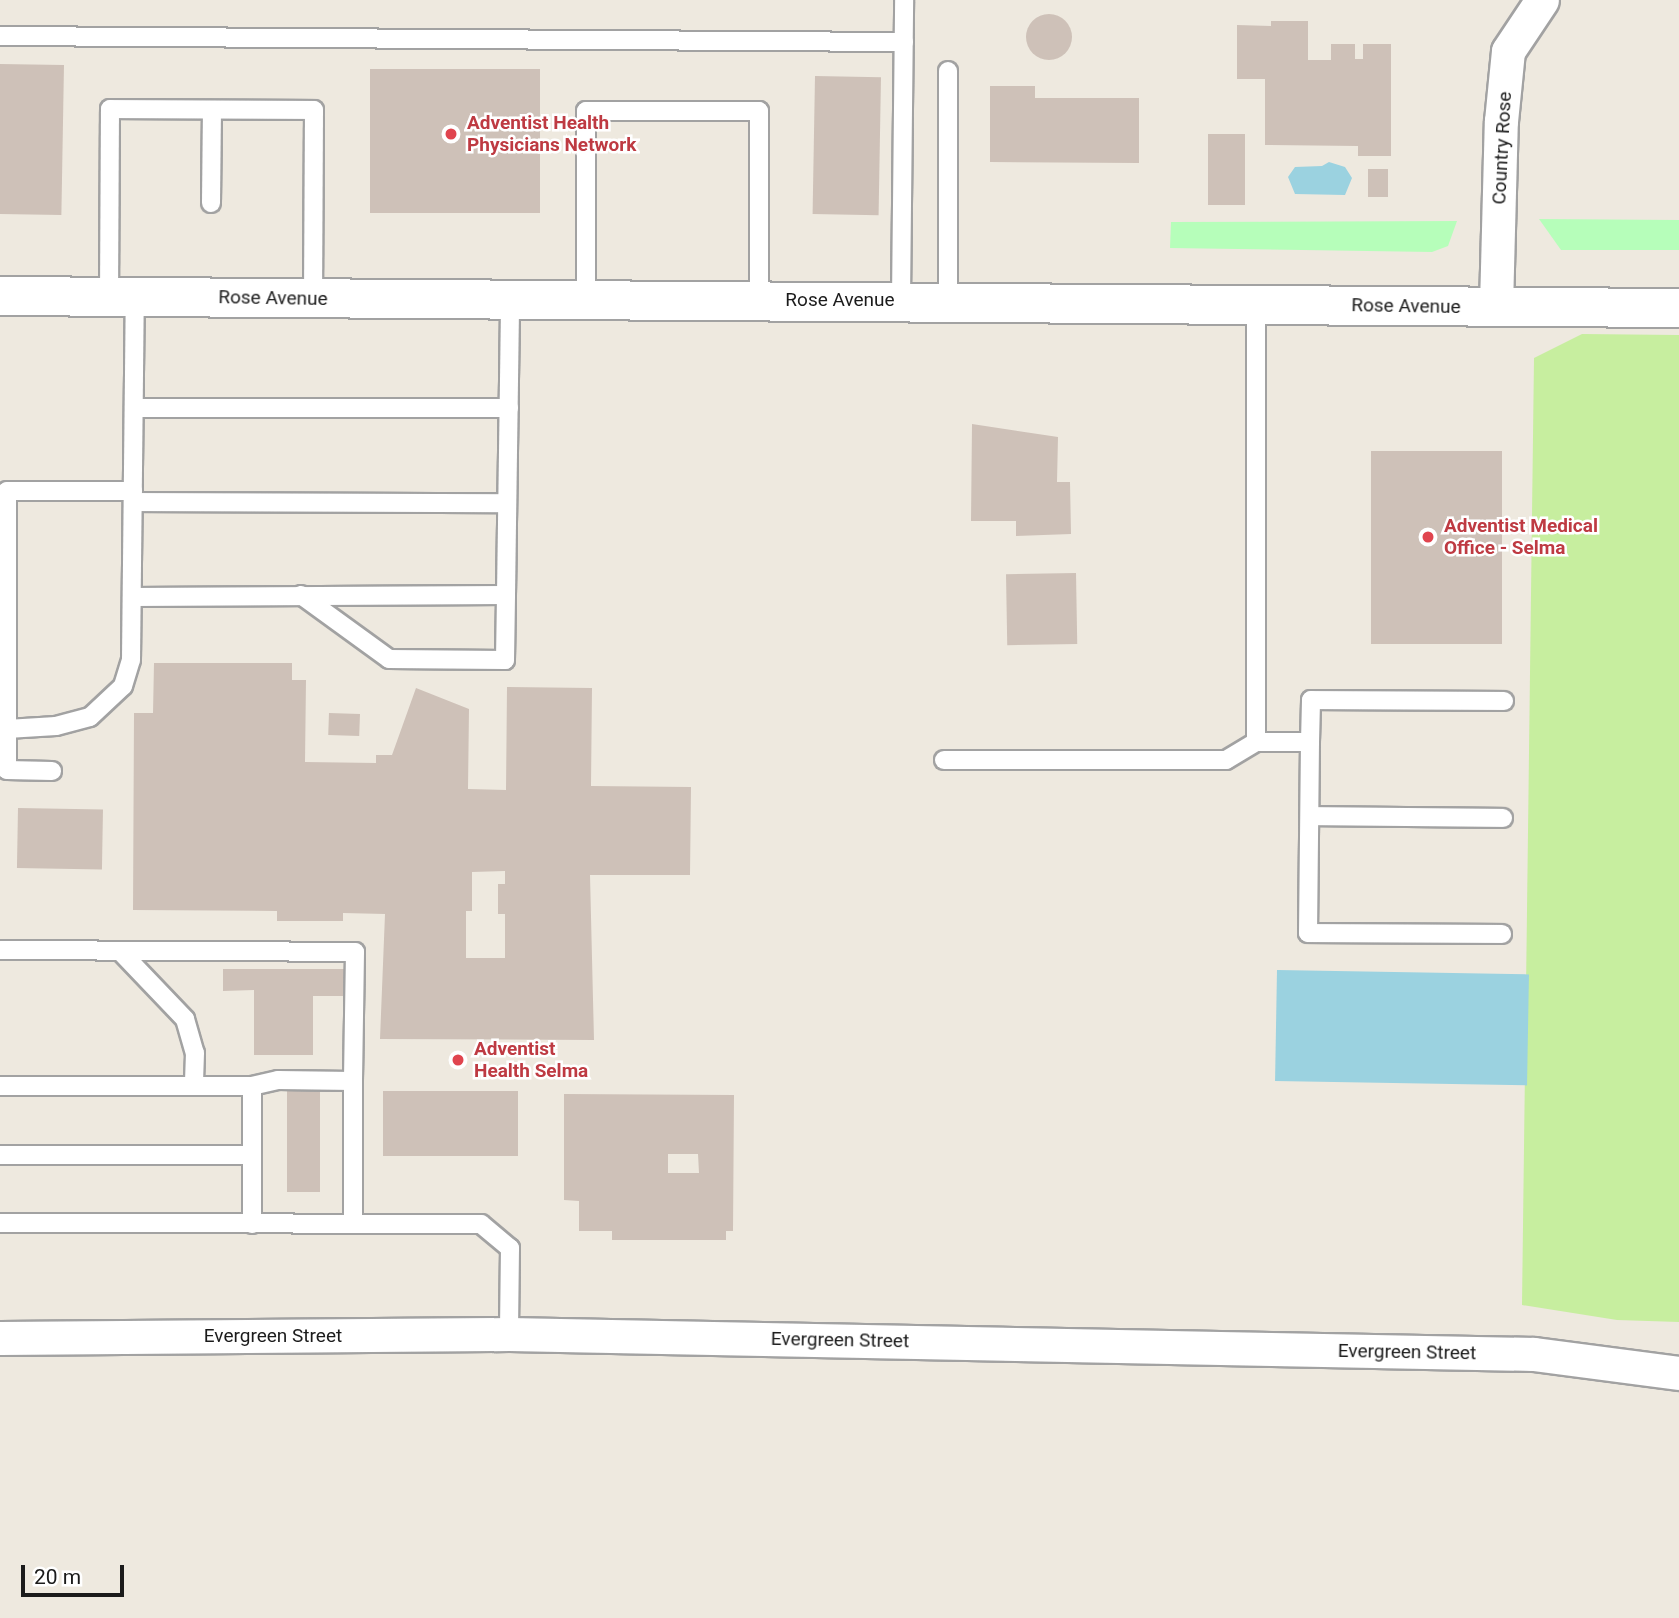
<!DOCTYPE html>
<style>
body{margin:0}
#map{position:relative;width:1679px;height:1618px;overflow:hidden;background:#eee9df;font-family:Roboto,sans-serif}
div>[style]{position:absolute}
.grass>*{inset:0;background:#c7ee9f}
.park>*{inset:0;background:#b6feba}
.water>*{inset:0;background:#9bd2e0;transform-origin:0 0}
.building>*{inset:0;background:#cec1b8;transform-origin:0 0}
.round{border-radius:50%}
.roads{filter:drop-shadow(2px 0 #a2a2a2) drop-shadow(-2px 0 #a2a2a2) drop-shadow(0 2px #a2a2a2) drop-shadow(0 -2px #a2a2a2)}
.service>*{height:18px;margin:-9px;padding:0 9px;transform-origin:9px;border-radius:9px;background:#fff}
.minor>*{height:33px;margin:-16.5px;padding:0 16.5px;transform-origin:16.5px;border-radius:16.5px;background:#fff}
.tertiary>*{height:38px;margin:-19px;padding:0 19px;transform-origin:19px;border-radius:19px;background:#fff}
.dots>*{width:19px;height:19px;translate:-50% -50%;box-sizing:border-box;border:4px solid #fff;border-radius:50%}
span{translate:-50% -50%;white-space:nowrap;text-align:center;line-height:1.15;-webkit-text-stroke:5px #fff;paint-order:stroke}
.health-label{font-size:19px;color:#be3a42;font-weight:700}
.left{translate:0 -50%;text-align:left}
.street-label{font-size:19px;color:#1b1b1b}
.scale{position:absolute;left:21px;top:1565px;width:103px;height:32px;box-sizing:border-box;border:4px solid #1b1b1b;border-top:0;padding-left:9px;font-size:21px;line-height:24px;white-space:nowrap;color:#1b1b1b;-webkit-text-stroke:5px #fff;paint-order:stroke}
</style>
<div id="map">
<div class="grass">
<i style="clip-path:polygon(1582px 334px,1679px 335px,1679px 1322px,1617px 1320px,1522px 1305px,1534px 358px)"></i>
</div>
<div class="park">
<i style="clip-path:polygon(1539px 219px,1679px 220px,1679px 250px,1561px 250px)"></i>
<i style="clip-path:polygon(1457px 221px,1448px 246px,1432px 252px,1170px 248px,1171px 222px)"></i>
</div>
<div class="water">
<i style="clip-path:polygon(1329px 162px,1345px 167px,1352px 178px,1345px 195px,1295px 194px,1288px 177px,1295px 167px,1322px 166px)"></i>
<i style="left:1277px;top:970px;width:252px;height:111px;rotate:1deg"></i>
</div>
<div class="building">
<i class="round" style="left:1026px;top:14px;width:46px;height:46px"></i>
<i style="clip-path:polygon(1271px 21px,1308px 21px,1308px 60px,1331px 60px,1331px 44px,1355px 44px,1355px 59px,1363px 59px,1363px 44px,1391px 44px,1391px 156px,1358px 156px,1358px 146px,1265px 145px,1265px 79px,1237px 79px,1237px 25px,1271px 26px)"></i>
<i style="left:0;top:64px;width:64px;height:150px;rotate:1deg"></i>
<i style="left:370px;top:69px;width:170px;height:144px"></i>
<i style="left:815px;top:76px;width:66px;height:138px;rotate:1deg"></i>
<i style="clip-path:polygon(990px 86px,1035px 86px,1035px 98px,1139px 98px,1139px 163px,990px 162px)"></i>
<i style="left:1208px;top:134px;width:37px;height:71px"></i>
<i style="left:1368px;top:169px;width:20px;height:28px"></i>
<i style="clip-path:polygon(972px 424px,1058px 437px,1057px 482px,1070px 482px,1071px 534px,1016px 536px,1016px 521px,971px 521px)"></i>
<i style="left:1371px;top:451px;width:131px;height:193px"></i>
<i style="left:1076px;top:573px;width:71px;height:70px;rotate:89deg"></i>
<i style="clip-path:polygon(evenodd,154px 663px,292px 663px,292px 680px,306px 680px,305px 762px,376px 763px,376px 755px,392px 755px,416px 688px,469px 709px,468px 789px,506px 790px,507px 687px,592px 688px,591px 786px,691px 787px,690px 875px,590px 875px,594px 1040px,380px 1039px,385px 914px,343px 913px,343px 921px,277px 921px,277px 911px,133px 910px,134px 713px,153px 713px,154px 663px,505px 871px,505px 884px,498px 884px,498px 914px,505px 914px,505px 958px,466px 958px,466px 911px,472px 911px,472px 872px,505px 871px)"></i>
<i style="left:329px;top:713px;width:31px;height:22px;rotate:2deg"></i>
<i style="left:18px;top:808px;width:85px;height:60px;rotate:1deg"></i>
<i style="clip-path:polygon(223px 969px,345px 969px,345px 996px,313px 996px,313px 1055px,254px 1055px,254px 990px,223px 991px)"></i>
<i style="left:287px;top:1088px;width:33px;height:104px"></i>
<i style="left:518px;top:1091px;width:65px;height:135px;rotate:90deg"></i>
<i style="clip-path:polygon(evenodd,564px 1094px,734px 1095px,733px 1231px,726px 1231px,726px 1240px,612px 1240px,612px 1231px,579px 1231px,579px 1201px,564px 1200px,564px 1094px,668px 1154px,698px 1154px,699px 1173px,668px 1173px,668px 1154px)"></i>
</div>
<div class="roads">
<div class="service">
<i style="left:0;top:36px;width:904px;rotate:0.38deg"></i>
<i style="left:948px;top:71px;width:230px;rotate:90deg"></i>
<i style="left:211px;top:203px;width:93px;rotate:-89.4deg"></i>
<i style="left:109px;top:297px;width:188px;rotate:-89.7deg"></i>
<i style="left:110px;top:109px;width:204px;rotate:0.3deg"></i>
<i style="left:314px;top:110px;width:188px;rotate:90.3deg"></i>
<i style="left:901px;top:300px;width:300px;rotate:-89.4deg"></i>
<i style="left:586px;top:301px;width:190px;rotate:-90deg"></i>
<i style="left:586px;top:111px;width:173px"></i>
<i style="left:759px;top:111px;width:189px;rotate:90deg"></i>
<i style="left:1256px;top:304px;width:438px;rotate:90deg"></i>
<i style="left:1256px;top:742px;width:54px"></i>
<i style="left:135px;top:408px;width:374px"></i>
<i style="left:133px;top:502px;width:373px;rotate:0.2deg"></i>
<i style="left:301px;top:595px;width:109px;rotate:36deg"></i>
<i style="left:389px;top:659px;width:116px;rotate:0.5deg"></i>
<i style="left:505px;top:660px;width:65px;rotate:-89.1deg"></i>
<i style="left:132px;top:597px;width:374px;rotate:-0.3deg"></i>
<i style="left:506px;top:595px;width:295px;rotate:-89.2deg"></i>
<i style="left:0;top:729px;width:7px"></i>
<i style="left:7px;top:729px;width:238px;rotate:-90deg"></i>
<i style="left:7px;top:491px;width:126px"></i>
<i style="left:944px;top:760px;width:282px"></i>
<i style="left:1226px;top:760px;width:35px;rotate:-31deg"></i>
<i style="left:52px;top:771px;width:45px;rotate:-178.7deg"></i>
<i style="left:7px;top:770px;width:41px;rotate:-90deg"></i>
<i style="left:7px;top:729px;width:49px;rotate:-3.5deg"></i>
<i style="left:56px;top:726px;width:35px;rotate:-15deg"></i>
<i style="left:90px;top:717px;width:45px;rotate:-43.2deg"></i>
<i style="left:123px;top:686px;width:27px;rotate:-73deg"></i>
<i style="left:131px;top:660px;width:363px;rotate:-89.4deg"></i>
<i style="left:1310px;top:816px;width:193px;rotate:0.6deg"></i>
<i style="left:1502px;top:934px;width:194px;rotate:-179.7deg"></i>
<i style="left:1308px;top:933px;width:191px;rotate:-89.4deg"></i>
<i style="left:1310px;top:742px;width:42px;rotate:-88.6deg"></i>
<i style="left:1311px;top:700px;width:193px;rotate:0.3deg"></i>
<i style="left:0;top:950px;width:355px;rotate:0.3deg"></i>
<i style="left:355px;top:952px;width:129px;rotate:90.9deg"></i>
<i style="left:353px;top:1081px;width:75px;rotate:-179.2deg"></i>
<i style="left:278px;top:1080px;width:27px;rotate:167deg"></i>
<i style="left:252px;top:1086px;width:252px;rotate:180deg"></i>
<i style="left:120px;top:951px;width:94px;rotate:46.3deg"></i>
<i style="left:185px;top:1019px;width:35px;rotate:74deg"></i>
<i style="left:195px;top:1053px;width:33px;rotate:92deg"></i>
<i style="left:353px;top:1081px;width:142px;rotate:90deg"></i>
<i style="left:252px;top:1086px;width:138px;rotate:90deg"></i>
<i style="left:0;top:1155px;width:252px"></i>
<i style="left:0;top:1223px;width:481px;rotate:0.1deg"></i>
<i style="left:481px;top:1224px;width:38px;rotate:40deg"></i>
<i style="left:510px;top:1248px;width:86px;rotate:90.7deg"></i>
</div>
<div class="minor">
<i style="left:1496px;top:306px;width:185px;rotate:-88.5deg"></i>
<i style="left:1501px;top:121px;width:70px;rotate:-84.3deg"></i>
<i style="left:1508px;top:51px;width:61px;rotate:-56.3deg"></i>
<i style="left:0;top:1338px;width:509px;rotate:-0.45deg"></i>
<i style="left:509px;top:1334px;width:1025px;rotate:1.12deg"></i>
<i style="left:1534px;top:1354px;width:146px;rotate:7.5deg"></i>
</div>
<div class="tertiary">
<i style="left:0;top:296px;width:1679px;rotate:0.41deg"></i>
</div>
</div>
<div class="dots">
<i style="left:451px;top:134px;background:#e0444e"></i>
<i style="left:1428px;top:537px;background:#e0444e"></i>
<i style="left:458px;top:1060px;background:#e0444e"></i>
</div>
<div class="health-label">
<span class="left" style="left:467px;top:134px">Adventist Health<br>Physicians Network</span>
<span class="left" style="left:1444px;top:537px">Adventist Medical<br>Office - Selma</span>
<span class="left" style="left:474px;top:1060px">Adventist<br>Health Selma</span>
</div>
<div class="street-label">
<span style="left:1502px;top:148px;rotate:-87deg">Country Rose</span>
<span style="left:273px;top:298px;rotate:1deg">Rose Avenue</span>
<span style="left:840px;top:300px">Rose Avenue</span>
<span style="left:1406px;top:306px;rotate:1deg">Rose Avenue</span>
<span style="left:273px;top:1336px">Evergreen Street</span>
<span style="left:840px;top:1340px;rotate:1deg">Evergreen Street</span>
<span style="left:1407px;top:1352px;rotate:1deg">Evergreen Street</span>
</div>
<div class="scale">20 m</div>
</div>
